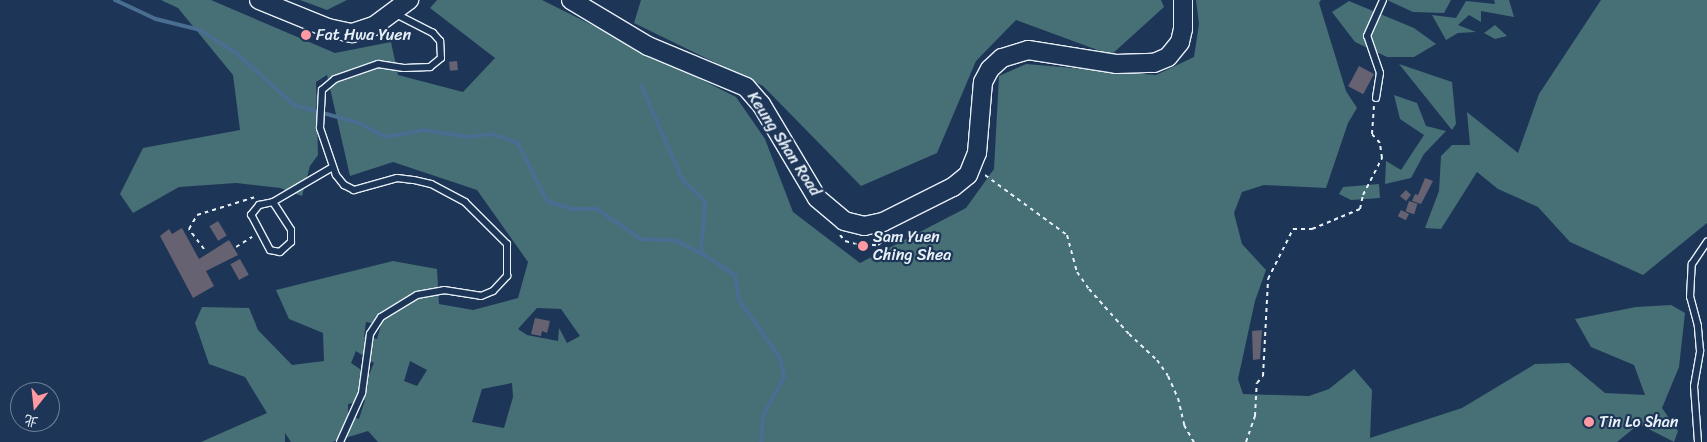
<!DOCTYPE html>
<meta charset="utf-8">
<style>
body{margin:0}
#map{position:relative;width:1707px;height:442px;overflow:hidden;background:#1d3557;font-family:Sriracha,"LXGW WenKai TC",sans-serif}
div>[style]{position:absolute}
.green>*{inset:0;background:#467075}
.stream>*{height:4px;margin:-2px;padding:0 2px;transform-origin:2px;border-radius:2px;background:#4a6e91}
.building>*{inset:0;background:#666271;transform-origin:0 0}
.path>*{height:2px;margin-top:-1px;transform-origin:0;background:repeating-linear-gradient(90deg,#e8f1f8 0 4px,transparent 0 8px)}
.roads{filter:drop-shadow(1px 0 #e8f1f8) drop-shadow(-1px 0 #e8f1f8) drop-shadow(0 1px #e8f1f8) drop-shadow(0 -1px #e8f1f8)}
.service>*{height:6px;margin:-3px;padding:0 3px;transform-origin:3px;border-radius:3px;background:#1d3557}
.secondary>*{height:18px;margin:-9px;padding:0 9px;transform-origin:9px;border-radius:9px;background:#1d3557}
.dots>*{width:14px;height:14px;translate:-50% -50%;box-sizing:border-box;border:2px solid #1d3557;border-radius:50%}
span{translate:-50% -50%;white-space:nowrap;text-align:center;line-height:1.15;-webkit-text-stroke:4.5px #1d3557;paint-order:stroke}
.poi-label{font-size:16px;color:#e8f1f8}
.left{translate:0 -50%;text-align:left}
.street-label{font-size:16px;color:#e8f1f8}
.north{position:absolute;left:10px;top:382px;width:50px;height:50px;box-sizing:border-box;background:#1d3557;border:1px solid #6e8097;border-radius:50%;rotate:196deg;font-size:14px;font-weight:700;line-height:20px;text-align:center;color:#e8f1f8}
.north::after{content:'';display:block;margin:auto;width:18px;height:22px;background:#ff9aa2;clip-path:polygon(50% 0,100% 100%,50% 72%,0 100%)}
</style>
<div id="map">
<div class="green">
<i style="clip-path:polygon(evenodd,161px 0,211px 0,335px 53px,391px 42px,398px 75px,463px 92px,495px 58px,430px 8px,437px 0,542px 0,736px 97px,765px 139px,793px 212px,860px 263px,966px 208px,994px 169px,999px 76px,1026px 64px,1156px 75px,1194px 57px,1199px 24px,1196px 0,1321px 0,1319px 3px,1346px 91px,1357px 108px,1348px 123px,1326px 188px,1264px 185px,1242px 192px,1234px 213px,1242px 244px,1266px 270px,1255px 301px,1238px 379px,1243px 394px,1309px 396px,1329px 389px,1354px 369px,1372px 390px,1370px 438px,1462px 408px,1535px 364px,1569px 363px,1605px 393px,1645px 395px,1634px 365px,1591px 347px,1575px 319px,1636px 307px,1671px 305px,1685px 313px,1679px 367px,1662px 408px,1678px 431px,1674px 442px,1639px 424px,1617px 442px,378px 442px,368px 431px,332px 442px,291px 442px,285px 433px,285px 442px,201px 442px,267px 413px,245px 377px,209px 364px,195px 323px,202px 307px,249px 308px,258px 330px,292px 365px,324px 361px,323px 333px,289px 319px,276px 290px,393px 261px,437px 269px,439px 304px,473px 310px,518px 298px,528px 262px,477px 190px,393px 162px,350px 176px,327px 75px,316px 82px,318px 155px,310px 166px,302px 196px,280px 188px,236px 183px,179px 187px,133px 213px,120px 194px,143px 148px,240px 130px,233px 75px,178px 8px,161px 0,537px 308px,561px 309px,580px 336px,567px 343px,559px 328px,558px 341px,527px 335px,518px 329px,537px 308px,161px 0,366px 322px,381px 325px,377px 339px,364px 337px,366px 322px,161px 0,356px 351px,374px 363px,369px 375px,351px 363px,356px 351px,161px 0,410px 361px,427px 370px,417px 386px,404px 381px,410px 361px,161px 0,512px 383px,513px 397px,504px 428px,472px 422px,482px 389px,512px 383px,161px 0,365px 400px,359px 419px,348px 415px,348px 404px,365px 400px)"></i>
<i style="clip-path:polygon(300px 0,347px 0,327px 10px)"></i>
<i style="clip-path:polygon(641px 0,1161px 0,1164px 7px,1111px 55px,1016px 20px,976px 61px,937px 153px,861px 186px,763px 86px,634px 23px)"></i>
<i style="clip-path:polygon(1387px 0,1451px 0,1444px 13px,1413px 12px)"></i>
<i style="clip-path:polygon(1494px 0,1509px 0,1514px 17px,1481px 11px,1481px 22px,1469px 15px,1458px 25px,1476px 32px,1458px 33px,1446px 40px,1432px 15px,1456px 18px,1466px 1px,1495px 4px)"></i>
<i style="clip-path:polygon(1601px 0,1707px 0,1707px 223px,1643px 275px,1570px 242px,1538px 207px,1498px 189px,1477px 172px,1441px 229px,1425px 228px,1439px 191px,1441px 156px,1452px 145px,1470px 145px,1467px 112px,1518px 153px,1539px 94px)"></i>
<i style="clip-path:polygon(1349px 1px,1414px 28px,1436px 44px,1414px 57px,1387px 57px,1355px 42px,1332px 12px)"></i>
<i style="clip-path:polygon(1495px 25px,1507px 36px,1495px 39px,1484px 33px)"></i>
<i style="clip-path:polygon(1399px 64px,1452px 82px,1456px 124px,1452px 130px)"></i>
<i style="clip-path:polygon(1394px 95px,1417px 103px,1426px 126px,1446px 131px,1424px 154px,1411px 178px,1385px 184px,1386px 161px,1401px 170px,1424px 135px,1400px 119px)"></i>
<i style="clip-path:polygon(1379px 184px,1380px 198px,1351px 200px,1339px 194px,1343px 187px)"></i>
</div>
<div class="stream">
<i style="left:115px;top:0;width:45px;rotate:24.9deg"></i>
<i style="left:156px;top:19px;width:45px;rotate:14deg"></i>
<i style="left:200px;top:30px;width:43px;rotate:32.6deg"></i>
<i style="left:236px;top:53px;width:78px;rotate:41.9deg"></i>
<i style="left:294px;top:105px;width:67px;rotate:15.5deg"></i>
<i style="left:359px;top:123px;width:30px;rotate:28deg"></i>
<i style="left:385px;top:137px;width:40px;rotate:-10deg"></i>
<i style="left:424px;top:130px;width:45px;rotate:9deg"></i>
<i style="left:468px;top:137px;width:24px;rotate:-7deg"></i>
<i style="left:492px;top:134px;width:28px;rotate:19deg"></i>
<i style="left:518px;top:143px;width:65px;rotate:63.4deg"></i>
<i style="left:547px;top:201px;width:25px;rotate:18deg"></i>
<i style="left:571px;top:209px;width:26px"></i>
<i style="left:597px;top:209px;width:53px;rotate:34.3deg"></i>
<i style="left:641px;top:239px;width:34px;rotate:2deg"></i>
<i style="left:675px;top:240px;width:29px;rotate:27deg"></i>
<i style="left:641px;top:85px;width:103px;rotate:66.4deg"></i>
<i style="left:682px;top:179px;width:33px;rotate:45deg"></i>
<i style="left:705px;top:202px;width:51px;rotate:94.5deg"></i>
<i style="left:701px;top:253px;width:40px;rotate:32.9deg"></i>
<i style="left:735px;top:275px;width:25px;rotate:81deg"></i>
<i style="left:739px;top:300px;width:71px;rotate:54.7deg"></i>
<i style="left:780px;top:358px;width:19px;rotate:78deg"></i>
<i style="left:784px;top:377px;width:44px;rotate:118.3deg"></i>
<i style="left:763px;top:416px;width:26px;rotate:94deg"></i>
</div>
<div class="building">
<i style="left:457px;top:61px;width:9px;height:8px;rotate:84deg"></i>
<i style="left:1359px;top:66px;width:17px;height:23px;rotate:28deg"></i>
<i style="clip-path:polygon(1425px 178px,1433px 181px,1421px 204px,1412px 201px,1415px 194px,1418px 195px)"></i>
<i style="clip-path:polygon(1406px 190px,1411px 195px,1406px 201px,1400px 196px)"></i>
<i style="left:1409px;top:201px;width:9px;height:11px;rotate:18deg"></i>
<i style="left:1401px;top:210px;width:9px;height:7px;rotate:27deg"></i>
<i style="left:218px;top:221px;width:17px;height:10px;rotate:59deg"></i>
<i style="clip-path:polygon(182px 228px,199px 259px,229px 240px,238px 255px,206px 271px,214px 286px,193px 298px,160px 236px,169px 229px,172px 234px)"></i>
<i style="left:240px;top:259px;width:18px;height:11px;rotate:61deg"></i>
<i style="clip-path:polygon(535px 318px,550px 321px,547px 333px,542px 331px,541px 336px,531px 334px)"></i>
<i style="clip-path:polygon(1262px 330px,1260px 359px,1253px 360px,1252px 331px)"></i>
</div>
<div class="path">
<i style="left:985px;top:175px;width:102px;rotate:36.2deg"></i>
<i style="left:1067px;top:235px;width:38px;rotate:75deg"></i>
<i style="left:1077px;top:272px;width:21px;rotate:55deg"></i>
<i style="left:1089px;top:289px;width:60px;rotate:48.4deg"></i>
<i style="left:1129px;top:334px;width:38px;rotate:43deg"></i>
<i style="left:1157px;top:360px;width:19px;rotate:55deg"></i>
<i style="left:1168px;top:376px;width:24px;rotate:66deg"></i>
<i style="left:1178px;top:398px;width:28px;rotate:77deg"></i>
<i style="left:1184px;top:425px;width:20px;rotate:60deg"></i>
<i style="left:840px;top:235px;width:8px;rotate:50deg"></i>
<i style="left:845px;top:241px;width:11px;rotate:15deg"></i>
<i style="left:856px;top:244px;width:22px;rotate:3deg"></i>
<i style="left:878px;top:245px;width:15px;rotate:-37deg"></i>
<i style="left:236px;top:247px;width:19px;rotate:-32deg"></i>
<i style="left:204px;top:249px;width:25px;rotate:-127deg"></i>
<i style="left:189px;top:229px;width:16px;rotate:-60deg"></i>
<i style="left:197px;top:215px;width:61px;rotate:-17.2deg"></i>
<i style="left:1246px;top:442px;width:28px;rotate:-71deg"></i>
<i style="left:1255px;top:416px;width:33px;rotate:-87deg"></i>
<i style="left:1257px;top:383px;width:9px;rotate:-49deg"></i>
<i style="left:1263px;top:376px;width:97px;rotate:-87deg"></i>
<i style="left:1268px;top:279px;width:56px;rotate:-63.4deg"></i>
<i style="left:1293px;top:229px;width:19px"></i>
<i style="left:1312px;top:229px;width:52px;rotate:-22.6deg"></i>
<i style="left:1360px;top:209px;width:14px;rotate:-78deg"></i>
<i style="left:1363px;top:195px;width:42px;rotate:-62.8deg"></i>
<i style="left:1382px;top:158px;width:15px;rotate:-98deg"></i>
<i style="left:1380px;top:143px;width:12px;rotate:-132deg"></i>
<i style="left:1372px;top:134px;width:28px;rotate:-86deg"></i>
</div>
<div class="roads">
<div class="service">
<i style="left:1376px;top:98px;width:25px;rotate:-81deg"></i>
<i style="left:1380px;top:73px;width:39px;rotate:-109deg"></i>
<i style="left:1367px;top:36px;width:39px;rotate:-66deg"></i>
<i style="left:273px;top:202px;width:33px;rotate:57deg"></i>
<i style="left:291px;top:230px;width:12px;rotate:90deg"></i>
<i style="left:291px;top:242px;width:15px;rotate:138deg"></i>
<i style="left:280px;top:252px;width:10px;rotate:-169deg"></i>
<i style="left:270px;top:250px;width:40px;rotate:-118deg"></i>
<i style="left:251px;top:215px;width:13px;rotate:-51deg"></i>
<i style="left:259px;top:205px;width:14px;rotate:-12deg"></i>
<i style="left:273px;top:202px;width:69px;rotate:-30.3deg"></i>
<i style="left:340px;top:442px;width:54px;rotate:-65.8deg"></i>
<i style="left:362px;top:393px;width:60px;rotate:-82.3deg"></i>
<i style="left:370px;top:334px;width:20px;rotate:-57deg"></i>
<i style="left:381px;top:317px;width:42px;rotate:-31.4deg"></i>
<i style="left:417px;top:295px;width:27px;rotate:-10deg"></i>
<i style="left:444px;top:290px;width:37px;rotate:9deg"></i>
<i style="left:481px;top:296px;width:13px;rotate:-23deg"></i>
<i style="left:493px;top:291px;width:21px;rotate:-47deg"></i>
<i style="left:507px;top:276px;width:32px;rotate:-90deg"></i>
<i style="left:507px;top:244px;width:59px;rotate:-135deg"></i>
<i style="left:465px;top:202px;width:38px;rotate:-152deg"></i>
<i style="left:431px;top:184px;width:18px;rotate:-167deg"></i>
<i style="left:413px;top:180px;width:16px;rotate:-173deg"></i>
<i style="left:397px;top:178px;width:45px;rotate:164.4deg"></i>
<i style="left:354px;top:190px;width:11px;rotate:-153deg"></i>
<i style="left:344px;top:185px;width:13px;rotate:-129deg"></i>
<i style="left:336px;top:175px;width:50px;rotate:-108.8deg"></i>
<i style="left:320px;top:128px;width:38px;rotate:-87deg"></i>
<i style="left:322px;top:90px;width:17px;rotate:-40deg"></i>
<i style="left:335px;top:79px;width:46px;rotate:-19.2deg"></i>
<i style="left:378px;top:64px;width:26px;rotate:9deg"></i>
<i style="left:404px;top:68px;width:26px;rotate:-2deg"></i>
<i style="left:430px;top:67px;width:14px;rotate:-39deg"></i>
<i style="left:441px;top:58px;width:17px;rotate:-93deg"></i>
<i style="left:440px;top:41px;width:11px;rotate:-131deg"></i>
<i style="left:433px;top:33px;width:44px;rotate:-152.9deg"></i>
<i style="left:1698px;top:442px;width:56px;rotate:-94.1deg"></i>
<i style="left:1694px;top:386px;width:36px;rotate:-80deg"></i>
<i style="left:1700px;top:351px;width:25px;rotate:-95deg"></i>
<i style="left:1698px;top:326px;width:30px;rotate:-105deg"></i>
<i style="left:1690px;top:297px;width:33px;rotate:-87deg"></i>
<i style="left:1692px;top:264px;width:27px;rotate:-56deg"></i>
</div>
<div class="secondary">
<i style="left:259px;top:0;width:74px;rotate:22.1deg"></i>
<i style="left:328px;top:28px;width:25px;rotate:12deg"></i>
<i style="left:352px;top:33px;width:23px;rotate:-18deg"></i>
<i style="left:374px;top:26px;width:44px;rotate:-36.6deg"></i>
<i style="left:571px;top:0;width:90px;rotate:30.9deg"></i>
<i style="left:648px;top:46px;width:106px;rotate:22.7deg"></i>
<i style="left:746px;top:87px;width:23px;rotate:49deg"></i>
<i style="left:761px;top:104px;width:109px;rotate:59.2deg"></i>
<i style="left:817px;top:198px;width:35px;rotate:40deg"></i>
<i style="left:844px;top:221px;width:21px;rotate:14deg"></i>
<i style="left:864px;top:226px;width:19px;rotate:-12deg"></i>
<i style="left:883px;top:222px;width:78px;rotate:-26.6deg"></i>
<i style="left:953px;top:187px;width:19px;rotate:-39deg"></i>
<i style="left:968px;top:175px;width:24px;rotate:-68deg"></i>
<i style="left:977px;top:153px;width:71px;rotate:-85.2deg"></i>
<i style="left:983px;top:82px;width:15px;rotate:-62deg"></i>
<i style="left:990px;top:69px;width:16px;rotate:-43deg"></i>
<i style="left:1002px;top:58px;width:27px;rotate:-17deg"></i>
<i style="left:1028px;top:50px;width:89px;rotate:9deg"></i>
<i style="left:1116px;top:64px;width:38px;rotate:-2deg"></i>
<i style="left:1154px;top:63px;width:15px;rotate:-23deg"></i>
<i style="left:1168px;top:57px;width:19px;rotate:-51deg"></i>
<i style="left:1180px;top:42px;width:13px;rotate:-77deg"></i>
<i style="left:1183px;top:29px;width:29px;rotate:-90deg"></i>
</div>
</div>
<div class="dots">
<i style="left:306px;top:35px;background:#ff9aa2"></i>
<i style="left:863px;top:246px;background:#ff9aa2"></i>
<i style="left:1589px;top:422px;background:#ff9aa2"></i>
</div>
<div class="poi-label">
<span class="left" style="left:316px;top:35px">Fat Hwa Yuen</span>
<span class="left" style="left:873px;top:246px">Sam Yuen<br>Ching Shea</span>
<span class="left" style="left:1599px;top:422px">Tin Lo Shan</span>
</div>
<div class="street-label">
<span style="left:784px;top:144px;rotate:57deg">Keung Shan Road</span>
</div>
<div class="north">北</div>
</div>
